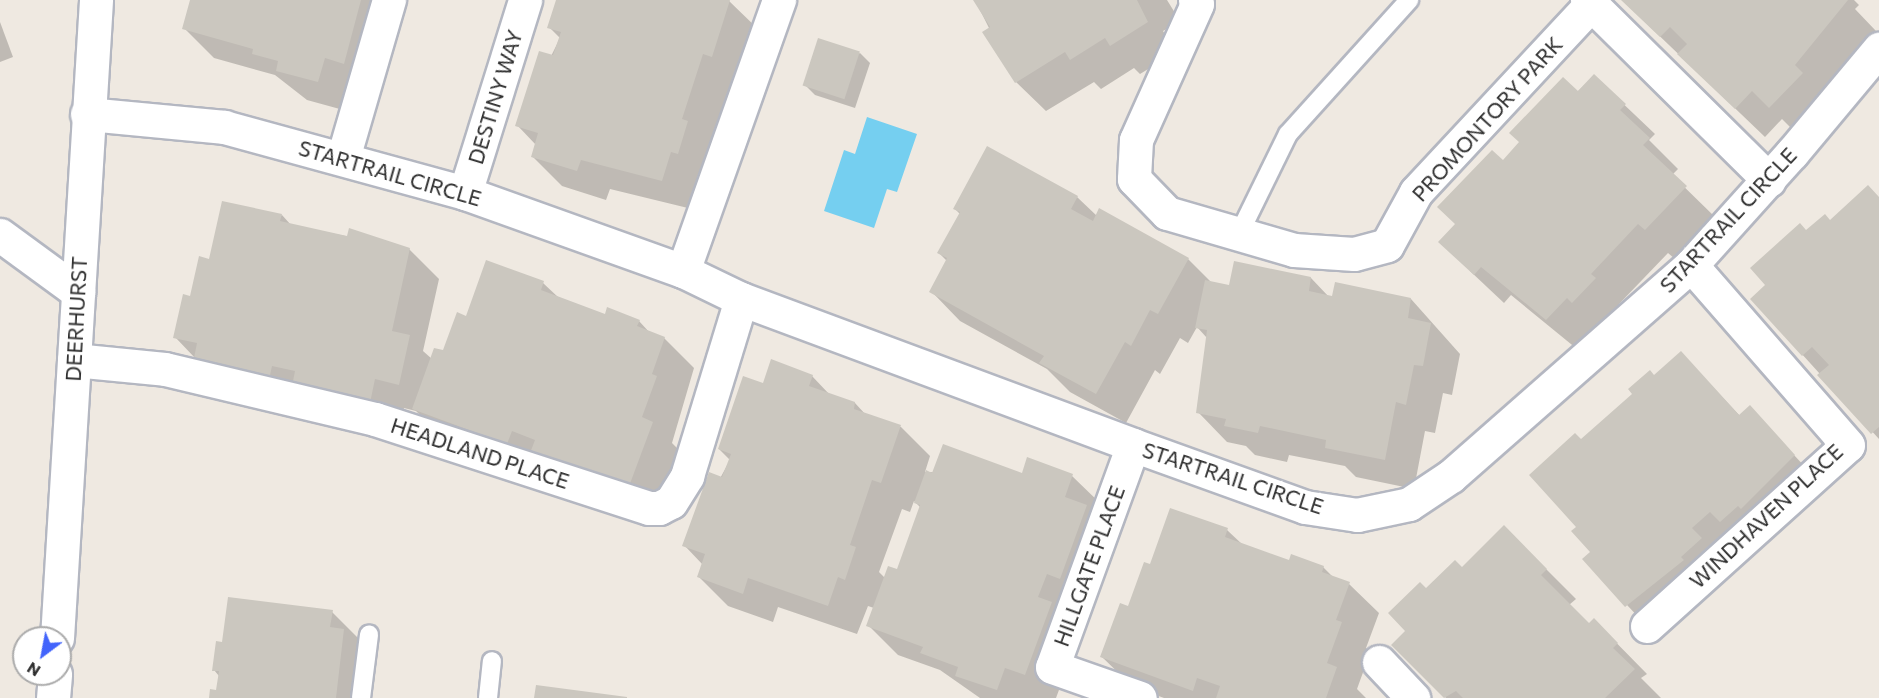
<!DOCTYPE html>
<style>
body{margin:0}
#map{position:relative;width:1879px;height:698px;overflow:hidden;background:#efe9e1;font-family:Commissioner,sans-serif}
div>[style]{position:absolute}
.water>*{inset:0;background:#75cff0}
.shadow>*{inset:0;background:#0003}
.building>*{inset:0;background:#cbc7bf;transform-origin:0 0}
.roads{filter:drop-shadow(2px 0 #b4b7c1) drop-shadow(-2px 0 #b4b7c1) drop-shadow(0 2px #b4b7c1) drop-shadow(0 -2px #b4b7c1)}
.service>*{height:18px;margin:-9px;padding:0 9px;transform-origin:9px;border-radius:9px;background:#fff}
.minor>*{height:33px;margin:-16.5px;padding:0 16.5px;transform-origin:16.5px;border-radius:16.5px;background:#fff}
.tertiary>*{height:33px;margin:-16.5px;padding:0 16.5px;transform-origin:16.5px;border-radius:16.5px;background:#fff}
span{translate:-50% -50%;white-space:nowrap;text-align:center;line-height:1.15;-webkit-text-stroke:5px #fff;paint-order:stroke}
.street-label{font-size:21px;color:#2e2e2e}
.north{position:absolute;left:12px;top:626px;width:60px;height:60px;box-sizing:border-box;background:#fff;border:2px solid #ababab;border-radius:50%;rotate:212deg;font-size:16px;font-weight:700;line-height:24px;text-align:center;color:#2e2e2e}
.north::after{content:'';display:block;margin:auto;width:21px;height:27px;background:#4264fb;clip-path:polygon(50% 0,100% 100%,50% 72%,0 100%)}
</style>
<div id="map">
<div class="water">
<i style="clip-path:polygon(867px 117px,917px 134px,897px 192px,887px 189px,874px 228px,824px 211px,844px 150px,855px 154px)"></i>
</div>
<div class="shadow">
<i style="clip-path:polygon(192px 0,383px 0,347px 111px,307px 100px,275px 75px,214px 58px,184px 28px)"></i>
<i style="clip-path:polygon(557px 0,728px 0,759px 30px,692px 209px,610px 189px,606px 200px,562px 186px,532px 156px,536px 145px,517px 125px,560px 38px,549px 27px)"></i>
<i style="clip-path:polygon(975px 0,1167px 0,1180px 21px,1163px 31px,1176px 52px,1140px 74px,1134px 68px,1101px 89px,1094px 82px,1046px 111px,1016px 82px)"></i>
<i style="clip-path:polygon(1622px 0,1854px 0,1859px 5px,1855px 9px,1876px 31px,1823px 95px,1799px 136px,1782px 119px,1765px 137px)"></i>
<i style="clip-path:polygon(0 22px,13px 57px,0 62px)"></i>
<i style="clip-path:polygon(860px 53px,870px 63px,855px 108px,815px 95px,805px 85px)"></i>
<i style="clip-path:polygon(1594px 76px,1655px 134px,1649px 140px,1678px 169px,1672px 175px,1715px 217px,1675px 259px,1668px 253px,1619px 304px,1624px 309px,1577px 349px,1511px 295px,1504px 303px,1470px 271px,1457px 224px,1503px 162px)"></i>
<i style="clip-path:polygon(1077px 197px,1097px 216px,1188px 259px,1212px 283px,1230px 286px,1311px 278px,1329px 297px,1411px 299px,1460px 354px,1452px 395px,1443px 393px,1435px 433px,1425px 431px,1414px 489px,1356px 477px,1345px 466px,1289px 455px,1287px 462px,1255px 455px,1246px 446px,1227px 442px,1198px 412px,1207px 338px,1197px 327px,1188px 343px,1180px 338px,1160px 374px,1155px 370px,1126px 423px,1070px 392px,1047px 369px,960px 321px,931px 291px,947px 261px,939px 253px,960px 214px,954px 208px)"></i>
<i style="clip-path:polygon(1879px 198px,1879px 439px,1752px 299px,1767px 285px,1806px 232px)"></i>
<i style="clip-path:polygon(282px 215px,291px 225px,409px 249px,439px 279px,423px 351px,432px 359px,444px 352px,466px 318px,543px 283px,559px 298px,606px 316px,639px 321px,650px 333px,664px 338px,694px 368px,672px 443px,681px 452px,657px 517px,443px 438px,416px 411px,404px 408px,399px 432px,195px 358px,175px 337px,210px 261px)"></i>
<i style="clip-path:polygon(1681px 353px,1740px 416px,1750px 408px,1823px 486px,1771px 537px,1768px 535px,1710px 587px,1713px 590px,1656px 636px,1584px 559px,1592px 552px,1578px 527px,1581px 441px)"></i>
<i style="clip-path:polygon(evenodd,812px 376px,830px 395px,855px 403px,866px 415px,901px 427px,930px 456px,925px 472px,1072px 476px,1102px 505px,1080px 633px,1056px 698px,980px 698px,940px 670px,898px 655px,868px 625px,874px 608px,868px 606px,857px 634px,778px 607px,773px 622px,728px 606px,699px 577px,703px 565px,684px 545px,730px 460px,719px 449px,764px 385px,812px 376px,914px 501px,921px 508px,898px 571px,885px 578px,879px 572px,902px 509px,910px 512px,914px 501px)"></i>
<i style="clip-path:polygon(1504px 527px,1576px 599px,1569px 605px,1589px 625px,1594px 620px,1647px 674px,1641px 678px,1661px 698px,1446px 698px,1393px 645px,1408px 631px,1426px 590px,1462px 569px)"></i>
<i style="clip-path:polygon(1227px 530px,1244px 546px,1290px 562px,1323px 567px,1334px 578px,1349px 584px,1379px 613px,1366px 648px,1370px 653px,1357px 689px,1366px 698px,1164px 698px,1132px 686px,1102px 657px,1151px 566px)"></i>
<i style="clip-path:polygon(332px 612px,361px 641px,369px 698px,211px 698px,217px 692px,219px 676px,214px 670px,224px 644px)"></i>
</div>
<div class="building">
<i style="clip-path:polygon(190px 0,361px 0,344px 64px,325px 58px,318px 82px,276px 71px,278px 61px,252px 54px,253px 49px,182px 29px)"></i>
<i style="clip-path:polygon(556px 0,730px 0,712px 57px,703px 54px,682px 119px,688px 121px,678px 154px,671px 152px,662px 181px,581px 160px,577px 171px,531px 157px,538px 133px,515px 126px,539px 51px,553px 55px,561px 32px,547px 28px)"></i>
<i style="clip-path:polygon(973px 0,1137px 0,1148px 22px,1110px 46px,1105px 38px,1070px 60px,1065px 52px,1015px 83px,982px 32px,990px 27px)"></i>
<i style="clip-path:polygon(1621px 0,1848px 0,1795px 65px,1803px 73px,1769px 108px,1752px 91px,1735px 109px,1677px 54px,1687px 44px,1670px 27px,1660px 37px)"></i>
<i style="left:818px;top:38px;width:44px;height:50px;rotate:18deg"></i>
<i style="clip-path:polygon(1594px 74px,1626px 104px,1620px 110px,1650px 138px,1643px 145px,1687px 186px,1645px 230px,1638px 224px,1591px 274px,1596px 278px,1572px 303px,1567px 298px,1546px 320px,1481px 267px,1474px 275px,1438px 242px,1455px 224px,1437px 207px,1492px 150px,1503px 160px,1519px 142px,1509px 133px,1563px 77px,1578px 91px)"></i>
<i style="clip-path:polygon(987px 146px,1078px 196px,1071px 209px,1093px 221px,1099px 208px,1189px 258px,1158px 314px,1150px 310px,1131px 346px,1125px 342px,1096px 394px,1039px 363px,1044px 356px,929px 292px,947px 258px,937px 253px,960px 212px,953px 209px)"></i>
<i style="clip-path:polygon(1868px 185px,1879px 197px,1879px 427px,1871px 434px,1817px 375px,1829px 365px,1812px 347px,1802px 356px,1750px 299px,1765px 285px,1750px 268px,1800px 223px,1806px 230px,1825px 214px,1830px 220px)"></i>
<i style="clip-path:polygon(222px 201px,282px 214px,280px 221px,347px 236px,349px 228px,410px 248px,392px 331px,410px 335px,399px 385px,375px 379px,370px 403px,292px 386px,295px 371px,272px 366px,269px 380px,193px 363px,197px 343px,173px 338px,183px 294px,190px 296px,199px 256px,209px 259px)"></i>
<i style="clip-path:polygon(486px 260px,544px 281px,541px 290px,605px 314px,607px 307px,640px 320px,637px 326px,665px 337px,652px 374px,657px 376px,642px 417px,653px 422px,628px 489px,530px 453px,535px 440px,512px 431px,507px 444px,412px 409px,434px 348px,443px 350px,457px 312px,466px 316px)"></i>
<i style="clip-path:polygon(1234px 261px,1311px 277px,1309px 291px,1332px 296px,1335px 282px,1411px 298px,1408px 318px,1431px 323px,1423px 366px,1414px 365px,1406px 405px,1396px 402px,1385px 460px,1325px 448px,1326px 440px,1260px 426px,1258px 433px,1224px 426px,1226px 419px,1196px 413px,1207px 330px,1195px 328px,1205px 280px,1229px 285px)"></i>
<i style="clip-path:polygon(1681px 351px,1739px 415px,1750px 405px,1795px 455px,1741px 509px,1738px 506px,1720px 522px,1710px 512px,1692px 528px,1702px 538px,1681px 557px,1684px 560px,1625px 607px,1582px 559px,1590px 552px,1571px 531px,1576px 527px,1529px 475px,1575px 433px,1581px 439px,1632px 394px,1628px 389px,1650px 370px,1654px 375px)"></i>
<i style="clip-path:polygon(771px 359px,813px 375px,809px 386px,855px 402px,854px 409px,901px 425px,881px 483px,872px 480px,850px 545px,856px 547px,845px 580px,838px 577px,828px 606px,748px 578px,743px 594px,697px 577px,705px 554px,682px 546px,709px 472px,722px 477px,731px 454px,718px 449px,743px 376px,763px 383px)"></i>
<i style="clip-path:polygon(943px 444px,1022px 473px,1027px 457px,1073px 474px,1065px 497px,1087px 505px,1060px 579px,1047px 574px,1038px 597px,1052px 602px,1025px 675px,1005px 668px,997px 690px,955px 676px,958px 667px,920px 653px,923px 647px,866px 626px,888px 566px,897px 569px,920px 505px,914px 503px,926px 470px,932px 473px)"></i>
<i style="clip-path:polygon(1170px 508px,1228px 528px,1225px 537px,1289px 560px,1291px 554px,1324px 566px,1322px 572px,1350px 582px,1336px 620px,1342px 622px,1327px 663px,1337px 667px,1326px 698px,1216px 698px,1220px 686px,1197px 678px,1193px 691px,1100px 657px,1120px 603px,1128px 606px,1144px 562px,1150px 564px)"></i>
<i style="clip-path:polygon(1504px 525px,1547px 569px,1541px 575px,1589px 623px,1594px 618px,1618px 643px,1613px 648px,1635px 669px,1605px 698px,1463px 698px,1456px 691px,1444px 698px,1391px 645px,1405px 631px,1388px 613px,1420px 582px,1426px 588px,1455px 560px,1462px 567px)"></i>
<i style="clip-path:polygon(228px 597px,333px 610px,330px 627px,344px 629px,336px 698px,209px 698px,210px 689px,216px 690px,219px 671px,212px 671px,216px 641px,222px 642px)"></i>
<i style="clip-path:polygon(536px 685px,627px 697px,627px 698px,534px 698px)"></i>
</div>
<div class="roads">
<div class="service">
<i style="left:1239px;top:234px;width:111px;rotate:-63.9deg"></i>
<i style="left:1288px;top:134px;width:181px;rotate:-47.9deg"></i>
<i style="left:361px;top:698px;width:64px;rotate:-82.8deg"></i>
<i style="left:488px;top:698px;width:37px;rotate:-84deg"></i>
</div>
<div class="minor">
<i style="left:1195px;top:0;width:4px;rotate:63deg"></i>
<i style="left:1197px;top:4px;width:149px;rotate:114.2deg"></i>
<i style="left:1136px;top:140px;width:39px;rotate:93deg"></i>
<i style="left:1134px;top:179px;width:47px;rotate:45.9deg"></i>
<i style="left:1167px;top:213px;width:132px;rotate:16.2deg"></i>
<i style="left:1294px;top:250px;width:60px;rotate:3.8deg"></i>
<i style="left:1354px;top:254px;width:34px;rotate:-15deg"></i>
<i style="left:1387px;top:245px;width:60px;rotate:-61.3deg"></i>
<i style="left:1416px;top:192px;width:258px;rotate:-47deg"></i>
<i style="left:1587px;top:0;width:256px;rotate:44.7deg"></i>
<i style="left:87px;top:114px;width:138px;rotate:5.4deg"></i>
<i style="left:224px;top:127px;width:250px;rotate:15.3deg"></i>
<i style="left:465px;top:193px;width:232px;rotate:19.7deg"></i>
<i style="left:683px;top:271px;width:64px;rotate:25.8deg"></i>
<i style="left:741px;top:299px;width:418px;rotate:20.4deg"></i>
<i style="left:1133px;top:445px;width:183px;rotate:19.8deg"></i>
<i style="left:1305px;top:507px;width:53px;rotate:8.7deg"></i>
<i style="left:1357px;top:515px;width:53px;rotate:-11.9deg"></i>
<i style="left:1409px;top:504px;width:50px;rotate:-33.7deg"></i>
<i style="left:1451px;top:476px;width:320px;rotate:-41.3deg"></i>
<i style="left:1691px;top:265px;width:151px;rotate:-48deg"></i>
<i style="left:1792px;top:153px;width:136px;rotate:-50.1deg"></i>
<i style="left:343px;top:158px;width:165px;rotate:-73.8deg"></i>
<i style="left:465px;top:193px;width:202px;rotate:-72.7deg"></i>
<i style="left:0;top:235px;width:97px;rotate:36.2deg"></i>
<i style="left:683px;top:271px;width:288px;rotate:-70.5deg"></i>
<i style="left:74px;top:360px;width:91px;rotate:5.6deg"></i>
<i style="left:165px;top:369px;width:216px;rotate:13.4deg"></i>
<i style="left:375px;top:419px;width:288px;rotate:18deg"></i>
<i style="left:649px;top:508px;width:10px"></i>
<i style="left:659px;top:508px;width:13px;rotate:-27deg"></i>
<i style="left:671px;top:502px;width:31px;rotate:-58deg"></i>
<i style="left:687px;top:476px;width:185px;rotate:-73deg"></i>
<i style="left:1133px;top:445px;width:236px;rotate:110deg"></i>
<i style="left:1052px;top:667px;width:93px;rotate:19.4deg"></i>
<i style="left:1647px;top:626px;width:270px;rotate:-42deg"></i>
<i style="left:1848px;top:445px;width:239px;rotate:-131.1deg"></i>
<i style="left:1379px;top:662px;width:50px;rotate:46.6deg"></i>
</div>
<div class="tertiary">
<i style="left:57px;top:638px;width:639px;rotate:-86.5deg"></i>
<i style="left:53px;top:698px;width:24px;rotate:-85deg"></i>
</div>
</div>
<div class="street-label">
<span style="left:495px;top:97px;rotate:-73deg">DESTINY WAY</span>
<span style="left:1487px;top:119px;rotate:-48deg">PROMONTORY PARK</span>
<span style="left:390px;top:173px;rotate:16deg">STARTRAIL CIRCLE</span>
<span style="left:1728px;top:220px;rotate:-47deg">STARTRAIL CIRCLE</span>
<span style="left:76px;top:319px;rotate:-87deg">DEERHURST</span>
<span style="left:480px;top:453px;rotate:18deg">HEADLAND PLACE</span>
<span style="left:1233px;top:478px;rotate:18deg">STARTRAIL CIRCLE</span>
<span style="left:1766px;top:516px;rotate:-43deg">WINDHAVEN PLACE</span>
<span style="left:1089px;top:566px;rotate:-70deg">HILLGATE PLACE</span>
</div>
<div class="north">N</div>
</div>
